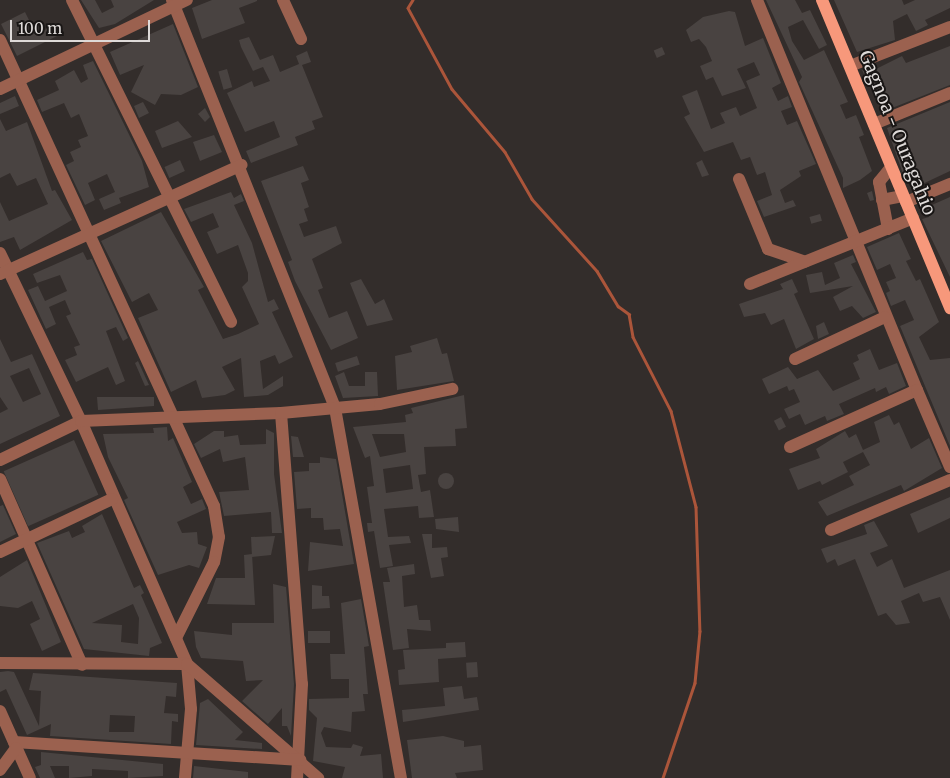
<!DOCTYPE html>
<style>
body{margin:0}
#map{position:relative;width:950px;height:778px;overflow:hidden;background:#332d2b;font-family:Merriweather,serif}
div>[style]{position:absolute}
.stream>*{height:2.5px;margin:-1.25px;padding:0 1.25px;transform-origin:1.25px;border-radius:1.25px;background:#ab553a}
.building>*{inset:0;background:#494341;transform-origin:0 0}
.round{border-radius:50%}
.minor>*{height:12px;margin:-6px;padding:0 6px;transform-origin:6px;border-radius:6px;background:#9b614f}
.major>*{height:12px;margin:-6px;padding:0 6px;transform-origin:6px;border-radius:6px;background:#f7987b}
span{translate:-50% -50%;white-space:nowrap;text-align:center;line-height:1.15;-webkit-text-stroke:4px #191615;paint-order:stroke}
.street-label{font-size:18px;color:#dedad8}
.scale{position:absolute;left:10px;top:20px;width:140px;height:22px;box-sizing:border-box;border:2px solid #dedad8;border-top:0;padding-left:6px;font-size:15px;line-height:18px;white-space:nowrap;color:#dedad8;-webkit-text-stroke:4px #191615;paint-order:stroke}
</style>
<div id="map">
<div class="stream">
<i style="left:413px;top:0;width:9px;rotate:122deg"></i>
<i style="left:408px;top:8px;width:92px;rotate:61.5deg"></i>
<i style="left:452px;top:89px;width:82px;rotate:49.9deg"></i>
<i style="left:505px;top:152px;width:54px;rotate:60.1deg"></i>
<i style="left:532px;top:199px;width:97px;rotate:47.9deg"></i>
<i style="left:597px;top:271px;width:41px;rotate:59deg"></i>
<i style="left:618px;top:306px;width:14px;rotate:36deg"></i>
<i style="left:629px;top:314px;width:23px;rotate:80deg"></i>
<i style="left:633px;top:337px;width:83px;rotate:62.8deg"></i>
<i style="left:671px;top:411px;width:99px;rotate:75.4deg"></i>
<i style="left:696px;top:507px;width:124px;rotate:88.2deg"></i>
<i style="left:700px;top:631px;width:52px;rotate:95.5deg"></i>
<i style="left:695px;top:683px;width:100px;rotate:108.6deg"></i>
</div>
<div class="building">
<i style="clip-path:polygon(81px 0,95px 0,102px 13px,114px 7px,111px 0,154px 0,115px 24px,99px 28px)"></i>
<i style="clip-path:polygon(212px 0,257px 0,257px 1px,239px 8px,245px 23px,202px 39px,192px 8px)"></i>
<i style="clip-path:polygon(766px 0,795px 0,802px 13px,810px 10px,827px 45px,819px 49px,803px 20px,788px 27px,792px 41px,804px 60px,824px 50px,848px 102px,840px 105px,846px 119px,856px 115px,864px 135px,859px 137px,872px 171px,860px 180px,843px 188px,843px 178px,799px 82px,802px 77px)"></i>
<i style="clip-path:polygon(834px 0,902px 0,904px 5px,915px 0,950px 0,950px 8px,925px 20px,928px 25px,916px 31px,907px 14px,893px 21px,895px 40px,857px 52px)"></i>
<i style="clip-path:polygon(729px 11px,735px 12px,745px 46px,763px 38px,781px 83px,772px 88px,778px 101px,788px 96px,792px 107px,781px 111px,787px 125px,797px 121px,816px 164px,799px 171px,801px 176px,780px 190px,785px 203px,793px 200px,796px 206px,764px 217px,757px 201px,772px 195px,765px 172px,757px 175px,750px 157px,741px 160px,733px 142px,704px 152px,684px 117px,690px 114px,682px 96px,697px 90px,711px 129px,725px 123px,720px 113px,736px 107px,740px 116px,757px 108px,746px 81px,760px 75px,754px 62px,737px 69px,746px 88px,722px 96px,713px 77px,706px 80px,700px 66px,712px 61px,706px 47px,699px 39px,691px 42px,686px 30px,703px 17px)"></i>
<i style="clip-path:polygon(25px 12px,32px 26px,39px 22px,43px 31px,52px 26px,57px 36px,17px 56px,1px 24px)"></i>
<i style="clip-path:polygon(173px 24px,198px 87px,181px 95px,161px 94px,155px 105px,131px 92px,144px 65px,120px 75px,110px 52px)"></i>
<i style="clip-path:polygon(249px 37px,260px 60px,273px 55px,280px 72px,299px 64px,296px 56px,307px 51px,311px 62px,302px 65px,323px 117px,312px 121px,315px 129px,295px 137px,298px 145px,251px 163px,246px 151px,280px 137px,274px 121px,245px 132px,227px 93px,252px 81px,254px 87px,270px 81px,263px 67px,253px 71px,241px 47px,239px 40px)"></i>
<i style="clip-path:polygon(950px 46px,950px 85px,882px 112px,862px 70px,874px 65px,876px 69px,902px 56px,906px 63px)"></i>
<i style="left:662px;top:47px;width:8px;height:9px;rotate:67deg"></i>
<i style="clip-path:polygon(93px 61px,142px 161px,149px 187px,119px 198px,121px 203px,104px 210px,99px 199px,115px 192px,107px 174px,88px 183px,95px 200px,85px 205px,66px 165px,74px 161px,70px 152px,81px 147px,78px 140px,88px 136px,79px 114px,71px 118px,64px 103px,42px 112px,37px 100px,59px 90px,55px 81px,74px 70px,81px 83px,88px 79px,83px 65px)"></i>
<i style="left:227px;top:69px;width:19px;height:9px;rotate:74deg"></i>
<i style="clip-path:polygon(15px 96px,19px 106px,0 114px,0 103px)"></i>
<i style="clip-path:polygon(143px 102px,149px 113px,139px 118px,134px 106px)"></i>
<i style="clip-path:polygon(950px 102px,950px 171px,916px 187px,911px 175px,903px 174px,887px 128px)"></i>
<i style="clip-path:polygon(205px 108px,210px 117px,205px 122px,198px 114px)"></i>
<i style="clip-path:polygon(0 119px,6px 131px,27px 122px,52px 191px,55px 190px,72px 220px,20px 250px,14px 237px,0 242px,0 202px,9px 221px,48px 204px,36px 178px,17px 186px,10px 173px,0 178px)"></i>
<i style="clip-path:polygon(178px 121px,192px 137px,162px 148px,155px 131px)"></i>
<i style="clip-path:polygon(214px 135px,222px 152px,200px 161px,193px 142px)"></i>
<i style="left:180px;top:160px;width:12px;height:17px;rotate:66deg"></i>
<i style="clip-path:polygon(702px 160px,709px 175px,702px 177px,696px 163px)"></i>
<i style="clip-path:polygon(303px 166px,309px 180px,301px 183px,309px 207px,304px 209px,308px 221px,299px 224px,304px 237px,336px 226px,342px 243px,312px 259px,323px 288px,318px 290px,329px 318px,347px 311px,358px 338px,331px 350px,295px 281px,288px 262px,292px 260px,261px 181px)"></i>
<i style="clip-path:polygon(872px 191px,874px 200px,870px 201px,867px 193px)"></i>
<i style="clip-path:polygon(231px 192px,234px 198px,241px 194px,244px 201px,234px 205px,252px 243px,268px 302px,274px 299px,279px 309px,272px 312px,293px 357px,279px 364px,275px 355px,260px 361px,263px 389px,283px 376px,283px 386px,268px 395px,244px 397px,241px 358px,222px 367px,235px 390px,225px 395px,202px 398px,196px 380px,171px 392px,138px 318px,158px 310px,149px 293px,132px 302px,101px 241px,161px 212px,204px 287px,198px 290px,223px 339px,238px 334px,259px 324px,242px 287px,248px 281px,248px 273px,238px 245px,217px 254px,207px 232px,219px 227px,213px 213px,191px 222px,184px 209px)"></i>
<i style="clip-path:polygon(950px 197px,950px 277px,922px 219px,929px 217px,925px 208px)"></i>
<i style="left:820px;top:214px;width:7px;height:11px;rotate:74deg"></i>
<i style="clip-path:polygon(899px 233px,911px 259px,906px 261px,916px 281px,920px 279px,939px 322px,919px 337px,930px 360px,950px 358px,950px 446px,900px 326px,914px 320px,905px 300px,891px 306px,886px 293px,890px 291px,886px 282px,896px 278px,890px 264px,877px 270px,867px 247px)"></i>
<i style="clip-path:polygon(83px 252px,87px 260px,92px 259px,128px 338px,123px 341px,116px 327px,106px 331px,125px 381px,116px 385px,108px 367px,76px 382px,65px 360px,77px 355px,74px 347px,80px 345px,66px 316px,71px 314px,65px 300px,49px 307px,56px 324px,46px 329px,28px 290px,38px 286px,45px 301px,67px 291px,60px 275px,37px 283px,33px 274px)"></i>
<i style="clip-path:polygon(853px 255px,856px 262px,851px 264px,876px 312px,863px 318px,852px 306px,840px 311px,833px 297px,853px 286px,810px 293px,806px 275px,822px 272px,825px 285px,840px 278px,834px 263px)"></i>
<i style="clip-path:polygon(361px 279px,375px 304px,384px 299px,393px 320px,367px 326px,350px 283px)"></i>
<i style="clip-path:polygon(792px 279px,798px 292px,794px 294px,814px 339px,796px 349px,784px 319px,771px 325px,765px 313px,744px 317px,739px 304px,783px 289px,780px 284px)"></i>
<i style="clip-path:polygon(824px 322px,829px 334px,818px 339px,816px 326px)"></i>
<i style="clip-path:polygon(437px 338px,442px 354px,447px 353px,454px 381px,397px 390px,395px 356px,412px 352px,410px 346px)"></i>
<i style="clip-path:polygon(evenodd,0 339px,11px 362px,32px 354px,60px 416px,0 444px,0 413px,8px 409px,0 397px,0 339px,29px 368px,41px 394px,23px 402px,10px 376px,29px 368px)"></i>
<i style="clip-path:polygon(870px 349px,879px 370px,897px 363px,906px 386px,889px 394px,886px 387px,876px 392px,875px 388px,839px 404px,844px 414px,827px 421px,825px 416px,805px 425px,800px 414px,789px 419px,784px 409px,800px 402px,794px 389px,789px 391px,787px 386px,769px 394px,762px 379px,788px 367px,797px 379px,818px 370px,833px 391px,860px 379px,853px 363px,859px 360px,857px 355px)"></i>
<i style="left:357px;top:356px;width:9px;height:23px;rotate:72deg"></i>
<i style="clip-path:polygon(138px 361px,149px 385px,145px 386px,135px 363px)"></i>
<i style="clip-path:polygon(344px 372px,349px 386px,365px 386px,365px 372px,377px 372px,378px 396px,343px 398px,335px 376px)"></i>
<i style="clip-path:polygon(evenodd,464px 395px,467px 428px,455px 429px,456px 446px,424px 447px,426px 474px,418px 475px,421px 492px,430px 490px,434px 517px,419px 518px,418px 506px,384px 509px,388px 537px,409px 536px,411px 543px,389px 545px,393px 566px,380px 568px,374px 531px,368px 532px,367px 523px,372px 523px,367px 487px,374px 486px,370px 456px,365px 458px,353px 427px,406px 422px,405px 415px,413px 413px,411px 408px,464px 395px,372px 434px,404px 434px,406px 452px,380px 457px,372px 434px,464px 395px,410px 465px,413px 489px,386px 493px,383px 469px,410px 465px)"></i>
<i style="clip-path:polygon(97px 397px,154px 397px,154px 406px,98px 410px)"></i>
<i style="clip-path:polygon(889px 415px,894px 425px,899px 422px,911px 449px,929px 438px,942px 468px,904px 491px,901px 485px,827px 516px,818px 502px,854px 485px,849px 476px,870px 465px,863px 452px,843px 462px,848px 472px,822px 485px,820px 481px,798px 490px,789px 469px,820px 458px,816px 449px,845px 431px,849px 438px,856px 434px,863px 450px,880px 442px,874px 422px)"></i>
<i style="left:781px;top:417px;width:11px;height:8px;rotate:63deg"></i>
<i style="clip-path:polygon(167px 427px,168px 441px,173px 438px,192px 482px,183px 487px,191px 504px,202px 499px,206px 509px,177px 522px,182px 533px,197px 532px,198px 544px,207px 547px,199px 568px,189px 565px,158px 575px,124px 500px,128px 498px,108px 457px,103px 434px,154px 433px,153px 428px)"></i>
<i style="clip-path:polygon(266px 429px,274px 433px,274px 474px,282px 533px,272px 533px,271px 512px,224px 516px,219px 492px,249px 490px,245px 457px,223px 462px,220px 449px,201px 458px,194px 444px,214px 431px,224px 431px,224px 437px,238px 435px,240px 445px,266px 444px)"></i>
<i style="clip-path:polygon(291px 436px,298px 437px,304px 457px,293px 457px)"></i>
<i style="left:74px;top:440px;width:60px;height:77px;rotate:66deg"></i>
<i style="clip-path:polygon(320px 457px,336px 459px,354px 564px,308px 571px,310px 542px,343px 546px,340px 529px,324px 530px,323px 518px,311px 518px,311px 508px,297px 509px,294px 472px,309px 471px,309px 463px,320px 463px)"></i>
<i class="round" style="left:438px;top:473px;width:16px;height:16px"></i>
<i style="clip-path:polygon(950px 497px,950px 518px,918px 533px,910px 514px)"></i>
<i style="clip-path:polygon(3px 505px,16px 534px,0 542px,0 506px)"></i>
<i style="clip-path:polygon(evenodd,102px 514px,134px 588px,140px 585px,144px 593px,141px 595px,162px 643px,150px 648px,149px 656px,84px 649px,37px 543px,69px 531px,72px 538px,85px 532px,82px 526px,102px 514px,133px 604px,139px 618px,138px 644px,121px 642px,122px 625px,92px 623px,133px 604px)"></i>
<i style="clip-path:polygon(458px 517px,459px 532px,436px 529px,435px 519px)"></i>
<i style="clip-path:polygon(874px 521px,888px 546px,870px 553px,877px 567px,892px 559px,904px 588px,950px 570px,950px 620px,940px 597px,923px 602px,919px 593px,901px 601px,910px 623px,896px 625px,886px 613px,878px 616px,855px 559px,838px 566px,835px 559px,827px 563px,821px 549px,867px 534px,864px 525px)"></i>
<i style="clip-path:polygon(422px 534px,432px 534px,432px 548px,447px 547px,448px 557px,441px 558px,444px 576px,431px 578px)"></i>
<i style="clip-path:polygon(275px 536px,271px 555px,252px 557px,251px 537px)"></i>
<i style="clip-path:polygon(252px 554px,255px 605px,207px 604px,216px 578px,245px 578px,244px 555px)"></i>
<i style="clip-path:polygon(27px 560px,61px 642px,42px 651px,30px 624px,40px 619px,32px 601px,18px 608px,0 606px,0 577px)"></i>
<i style="clip-path:polygon(414px 564px,415px 574px,402px 576px,404px 607px,417px 605px,419px 620px,430px 620px,431px 631px,407px 629px,409px 648px,393px 650px,383px 582px,390px 582px,387px 568px)"></i>
<i style="clip-path:polygon(273px 584px,286px 587px,294px 684px,291px 736px,287px 726px,282px 726px,282px 708px,268px 724px,242px 701px,263px 680px,246px 681px,243px 661px,201px 658px,196px 647px,194px 631px,232px 635px,232px 623px,274px 623px)"></i>
<i style="clip-path:polygon(312px 585px,322px 586px,322px 596px,329px 596px,330px 608px,312px 609px)"></i>
<i style="clip-path:polygon(361px 599px,369px 646px,364px 647px,368px 694px,363px 694px,365px 711px,352px 712px,351px 732px,324px 727px,321px 733px,326px 747px,351px 748px,353px 744px,363px 747px,360px 756px,381px 754px,383px 778px,342px 778px,345px 767px,313px 761px,317px 718px,309px 710px,309px 699px,349px 698px,349px 679px,331px 679px,330px 654px,345px 654px,341px 603px)"></i>
<i style="left:308px;top:631px;width:22px;height:12px"></i>
<i style="clip-path:polygon(465px 642px,466px 657px,438px 659px,439px 682px,399px 685px,398px 670px,405px 669px,403px 650px,446px 648px,446px 643px)"></i>
<i style="left:477px;top:662px;width:15px;height:11px;rotate:86deg"></i>
<i style="clip-path:polygon(evenodd,8px 671px,14px 672px,39px 726px,41px 691px,29px 690px,33px 673px,177px 683px,176px 697px,166px 696px,164px 713px,178px 714px,178px 722px,172px 721px,171px 744px,50px 736px,51px 724px,27px 735px,6px 689px,0 692px,0 672px,8px 671px,110px 715px,135px 716px,134px 732px,109px 732px,110px 715px)"></i>
<i style="clip-path:polygon(462px 686px,464px 699px,477px 697px,479px 710px,403px 722px,402px 710px,445px 706px,443px 688px)"></i>
<i style="clip-path:polygon(208px 699px,243px 732px,235px 740px,262px 743px,262px 749px,196px 745px,200px 703px)"></i>
<i style="clip-path:polygon(443px 736px,464px 741px,464px 747px,481px 745px,483px 770px,455px 773px,457px 778px,412px 778px,407px 740px)"></i>
<i style="clip-path:polygon(41px 752px,163px 764px,163px 776px,128px 778px,128px 771px,92px 769px,92px 776px,69px 778px,69px 766px,50px 766px,55px 778px,40px 778px,35px 767px,41px 765px)"></i>
<i style="clip-path:polygon(194px 766px,248px 772px,248px 778px,193px 778px)"></i>
</div>
<div class="minor">
<i style="left:72px;top:0;width:359px;rotate:63.7deg"></i>
<i style="left:172px;top:0;width:439px;rotate:68.2deg"></i>
<i style="left:335px;top:408px;width:376px;rotate:79.9deg"></i>
<i style="left:283px;top:0;width:43px;rotate:65.2deg"></i>
<i style="left:757px;top:0;width:422px;rotate:67.7deg"></i>
<i style="left:0;top:40px;width:513px;rotate:65.33deg"></i>
<i style="left:214px;top:506px;width:31px;rotate:81deg"></i>
<i style="left:219px;top:537px;width:25px;rotate:101deg"></i>
<i style="left:214px;top:562px;width:85px;rotate:116.6deg"></i>
<i style="left:850px;top:66px;width:107px;rotate:-21.3deg"></i>
<i style="left:0;top:89px;width:207px;rotate:-25.5deg"></i>
<i style="left:874px;top:124px;width:82px;rotate:-22.2deg"></i>
<i style="left:739px;top:179px;width:76px;rotate:67.5deg"></i>
<i style="left:768px;top:249px;width:39px;rotate:19deg"></i>
<i style="left:882px;top:200px;width:21px;rotate:-11deg"></i>
<i style="left:906px;top:202px;width:48px;rotate:-22.2deg"></i>
<i style="left:888px;top:229px;width:48px;rotate:-100.8deg"></i>
<i style="left:879px;top:182px;width:19px;rotate:-51deg"></i>
<i style="left:0;top:253px;width:187px;rotate:64.3deg"></i>
<i style="left:81px;top:421px;width:265px;rotate:66.4deg"></i>
<i style="left:187px;top:664px;width:45px;rotate:84.9deg"></i>
<i style="left:191px;top:709px;width:69px;rotate:95deg"></i>
<i style="left:0;top:274px;width:265px;rotate:-24.3deg"></i>
<i style="left:750px;top:284px;width:176px;rotate:-22deg"></i>
<i style="left:795px;top:359px;width:99px;rotate:-25deg"></i>
<i style="left:281px;top:413px;width:272px;rotate:85.6deg"></i>
<i style="left:302px;top:684px;width:94px;rotate:93deg"></i>
<i style="left:790px;top:447px;width:139px;rotate:-24.2deg"></i>
<i style="left:917px;top:390px;width:84px;rotate:66.8deg"></i>
<i style="left:0;top:460px;width:90px;rotate:-25.7deg"></i>
<i style="left:81px;top:421px;width:200px;rotate:-2.3deg"></i>
<i style="left:281px;top:413px;width:99px;rotate:-5.2deg"></i>
<i style="left:380px;top:404px;width:74px;rotate:-11.8deg"></i>
<i style="left:0;top:479px;width:203px;rotate:66.2deg"></i>
<i style="left:831px;top:530px;width:129px;rotate:-22.8deg"></i>
<i style="left:0;top:552px;width:124px;rotate:-25.3deg"></i>
<i style="left:0;top:663px;width:187px;rotate:0.3deg"></i>
<i style="left:187px;top:664px;width:174px;rotate:41deg"></i>
<i style="left:0;top:711px;width:73px;rotate:65.9deg"></i>
<i style="left:14px;top:742px;width:287px;rotate:3.6deg"></i>
<i style="left:0;top:770px;width:27px;rotate:-54deg"></i>
</div>
<div class="major">
<i style="left:822px;top:0;width:334px;rotate:67.4deg"></i>
</div>
<div class="street-label">
<span style="left:897px;top:133px;rotate:68deg">Gagnoa - Ouragahio</span>
</div>
<div class="scale">100 m</div>
</div>
